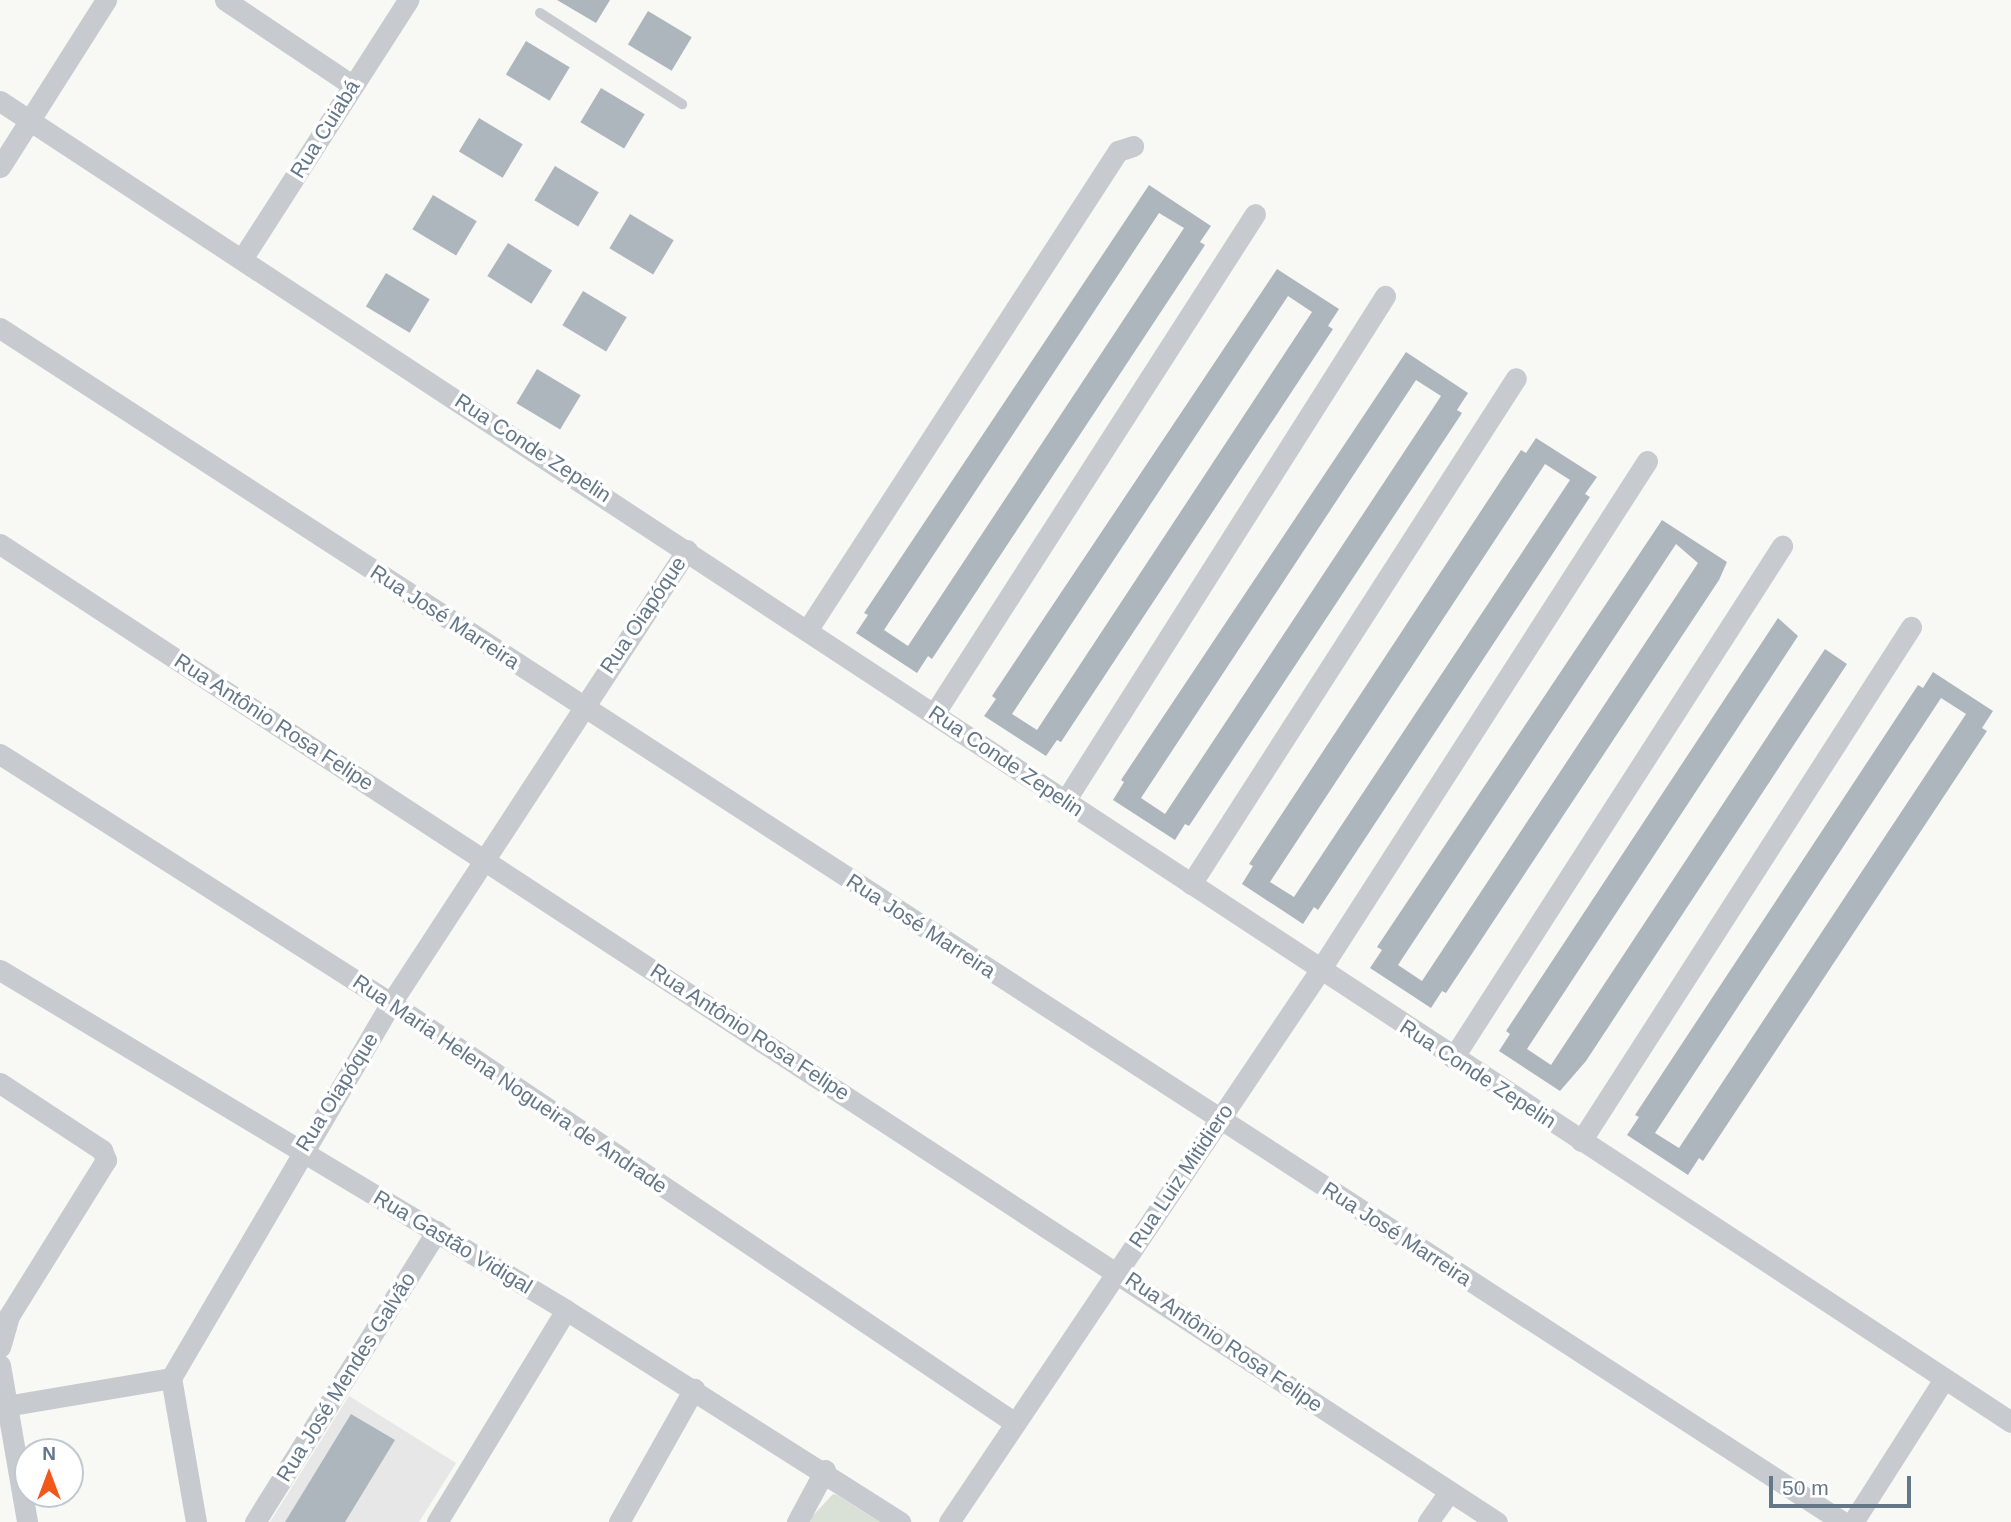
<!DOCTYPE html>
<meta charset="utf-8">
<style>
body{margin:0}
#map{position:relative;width:2011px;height:1522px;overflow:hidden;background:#f8f8f5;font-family:Arial,sans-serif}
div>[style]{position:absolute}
.built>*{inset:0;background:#e6e7e6}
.green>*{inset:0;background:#d9e0d5}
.building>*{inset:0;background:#aeb6bd;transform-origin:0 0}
.service>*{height:10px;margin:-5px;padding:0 5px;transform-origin:5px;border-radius:5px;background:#c7cbcf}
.minor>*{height:21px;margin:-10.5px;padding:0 10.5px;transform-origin:10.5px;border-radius:10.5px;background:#c7cbcf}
span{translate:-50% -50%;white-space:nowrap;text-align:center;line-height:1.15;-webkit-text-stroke:7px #fff;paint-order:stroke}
.street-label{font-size:21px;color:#647789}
.north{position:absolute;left:14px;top:1438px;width:70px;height:70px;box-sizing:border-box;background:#fff;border:2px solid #c1c9d0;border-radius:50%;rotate:0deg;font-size:19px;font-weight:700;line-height:28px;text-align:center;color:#647789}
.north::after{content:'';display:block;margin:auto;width:24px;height:32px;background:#f2571b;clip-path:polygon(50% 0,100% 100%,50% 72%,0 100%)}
.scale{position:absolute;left:1769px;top:1476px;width:142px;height:32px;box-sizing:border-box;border:4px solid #647789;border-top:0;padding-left:9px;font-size:21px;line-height:24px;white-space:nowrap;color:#647789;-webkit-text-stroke:5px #fff;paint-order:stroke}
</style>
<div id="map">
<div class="built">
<i style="clip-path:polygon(349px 1396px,456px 1463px,419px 1522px,270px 1522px)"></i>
</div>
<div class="green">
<i style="clip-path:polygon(833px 1494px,837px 1495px,880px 1522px,807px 1522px)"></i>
</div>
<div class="building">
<i style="clip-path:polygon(557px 0,610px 0,596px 23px)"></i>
<i style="left:648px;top:11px;width:51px;height:39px;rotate:31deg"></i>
<i style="left:526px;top:41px;width:51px;height:39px;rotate:31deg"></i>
<i style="left:601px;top:88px;width:51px;height:40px;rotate:31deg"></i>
<i style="left:479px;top:118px;width:51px;height:39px;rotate:31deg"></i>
<i style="left:555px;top:166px;width:51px;height:40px;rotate:31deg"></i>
<i style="clip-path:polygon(evenodd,1149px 185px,1211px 226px,1200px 242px,1205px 245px,932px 659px,928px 656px,917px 673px,856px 633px,868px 615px,864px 613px,1149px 185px,1159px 213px,1184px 228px,908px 646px,884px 630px,1159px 213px)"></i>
<i style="left:433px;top:195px;width:51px;height:40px;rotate:31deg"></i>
<i style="left:630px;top:214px;width:51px;height:40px;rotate:31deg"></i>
<i style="left:508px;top:243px;width:52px;height:39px;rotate:32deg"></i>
<i style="clip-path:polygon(evenodd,1277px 269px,1339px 309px,1328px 326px,1333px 329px,1061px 742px,1057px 740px,1046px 756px,984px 716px,996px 699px,992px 696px,1277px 269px,1288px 296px,1312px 312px,1037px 730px,1012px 714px,1288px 296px)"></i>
<i style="left:386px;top:273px;width:51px;height:39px;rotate:31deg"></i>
<i style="left:583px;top:291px;width:51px;height:40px;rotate:31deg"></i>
<i style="clip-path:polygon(evenodd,1406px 352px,1468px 393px,1457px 410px,1462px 413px,1189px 826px,1185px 824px,1175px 840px,1113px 800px,1124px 782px,1121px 780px,1406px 352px,1416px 380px,1441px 396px,1165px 814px,1141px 798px,1416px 380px)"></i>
<i style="left:537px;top:369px;width:51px;height:40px;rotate:31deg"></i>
<i style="clip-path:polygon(evenodd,1536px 438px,1597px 477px,1585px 494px,1590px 497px,1318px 910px,1314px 907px,1303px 924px,1242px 884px,1253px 866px,1249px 864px,1521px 450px,1526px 453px,1536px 438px,1545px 464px,1570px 480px,1294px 897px,1270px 882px,1545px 464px)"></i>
<i style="clip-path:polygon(evenodd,1662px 520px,1727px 562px,1719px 580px,1446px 993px,1442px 991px,1431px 1008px,1370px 968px,1382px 950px,1377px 947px,1662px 520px,1676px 544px,1698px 563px,1422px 981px,1398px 965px,1676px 544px)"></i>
<i style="clip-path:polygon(1778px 618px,1798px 636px,1527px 1049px,1551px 1065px,1825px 649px,1847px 664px,1586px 1061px,1560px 1091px,1499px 1051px,1510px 1034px,1506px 1031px)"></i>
<i style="clip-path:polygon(evenodd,1933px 672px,1993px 711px,1982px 728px,1987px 731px,1703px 1161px,1699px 1158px,1688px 1175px,1627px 1135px,1639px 1117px,1635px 1115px,1918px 685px,1923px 688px,1933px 672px,1941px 698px,1966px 714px,1679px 1148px,1655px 1133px,1941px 698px)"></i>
<i style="clip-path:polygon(351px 1414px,395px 1440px,345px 1522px,285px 1522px)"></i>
</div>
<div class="service">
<i style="left:540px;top:13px;width:169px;rotate:32.7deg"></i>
</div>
<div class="minor">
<i style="left:225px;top:0;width:153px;rotate:33.8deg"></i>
<i style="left:0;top:101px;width:2406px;rotate:33.3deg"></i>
<i style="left:0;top:167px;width:198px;rotate:-57.6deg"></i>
<i style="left:242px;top:259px;width:308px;rotate:-57.3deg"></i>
<i style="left:0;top:328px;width:2196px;rotate:32.94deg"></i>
<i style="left:0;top:544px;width:1788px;rotate:33.16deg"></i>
<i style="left:808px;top:629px;width:570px;rotate:-57.04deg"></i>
<i style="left:1118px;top:151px;width:16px;rotate:-18deg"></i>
<i style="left:934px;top:714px;width:594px;rotate:-57.3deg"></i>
<i style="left:0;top:754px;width:464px;rotate:32.5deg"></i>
<i style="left:391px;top:1003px;width:752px;rotate:33.94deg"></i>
<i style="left:1065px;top:801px;width:598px;rotate:-57.64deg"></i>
<i style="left:1191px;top:884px;width:601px;rotate:-57.29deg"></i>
<i style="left:0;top:970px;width:660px;rotate:30.99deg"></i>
<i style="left:566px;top:1310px;width:396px;rotate:32.4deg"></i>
<i style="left:1453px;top:1058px;width:609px;rotate:-57.28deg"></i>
<i style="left:0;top:1083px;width:122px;rotate:33.3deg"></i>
<i style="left:102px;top:1150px;width:11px;rotate:68deg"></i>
<i style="left:106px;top:1160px;width:184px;rotate:121.9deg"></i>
<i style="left:9px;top:1316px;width:32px;rotate:106deg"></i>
<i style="left:1581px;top:1141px;width:611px;rotate:-57.3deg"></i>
<i style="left:0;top:1365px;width:159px;rotate:80.2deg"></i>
<i style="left:0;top:1407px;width:173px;rotate:-9.6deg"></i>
<i style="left:196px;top:1522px;width:146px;rotate:-99.8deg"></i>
<i style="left:171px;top:1378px;width:435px;rotate:-59.6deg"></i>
<i style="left:391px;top:1003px;width:541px;rotate:-56.84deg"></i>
<i style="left:255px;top:1522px;width:343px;rotate:-58deg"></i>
<i style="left:437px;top:1522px;width:248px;rotate:-58.7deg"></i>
<i style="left:619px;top:1522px;width:153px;rotate:-60.6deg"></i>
<i style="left:797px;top:1522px;width:59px;rotate:-61.7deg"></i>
<i style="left:949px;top:1522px;width:665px;rotate:-56.09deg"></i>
<i style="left:1320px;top:970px;width:605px;rotate:-57.28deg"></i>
<i style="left:1428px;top:1522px;width:37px;rotate:-55deg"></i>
<i style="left:1853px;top:1522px;width:169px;rotate:-57.5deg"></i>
</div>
<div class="street-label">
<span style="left:325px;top:129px;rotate:-58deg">Rua Cuiabá</span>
<span style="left:533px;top:448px;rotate:33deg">Rua Conde Zepelin</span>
<span style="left:643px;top:615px;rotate:-56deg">Rua Oiapóque</span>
<span style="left:445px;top:617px;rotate:33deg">Rua José Marreira</span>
<span style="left:274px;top:722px;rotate:33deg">Rua Antônio Rosa Felipe</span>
<span style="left:1006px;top:761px;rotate:34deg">Rua Conde Zepelin</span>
<span style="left:921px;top:926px;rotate:33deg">Rua José Marreira</span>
<span style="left:750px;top:1032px;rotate:33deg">Rua Antônio Rosa Felipe</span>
<span style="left:1478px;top:1074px;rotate:33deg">Rua Conde Zepelin</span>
<span style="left:510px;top:1084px;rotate:34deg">Rua Maria Helena Nogueira de Andrade</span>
<span style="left:337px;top:1092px;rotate:-58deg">Rua Oiapóque</span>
<span style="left:1181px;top:1176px;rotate:-56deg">Rua Luiz Mitidiero</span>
<span style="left:1397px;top:1234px;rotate:33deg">Rua José Marreira</span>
<span style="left:453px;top:1242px;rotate:31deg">Rua Gastão Vidigal</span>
<span style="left:1224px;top:1342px;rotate:34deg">Rua Antônio Rosa Felipe</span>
<span style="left:346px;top:1377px;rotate:-58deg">Rua José Mendes Galvão</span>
</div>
<div class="north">N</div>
<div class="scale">50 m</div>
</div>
